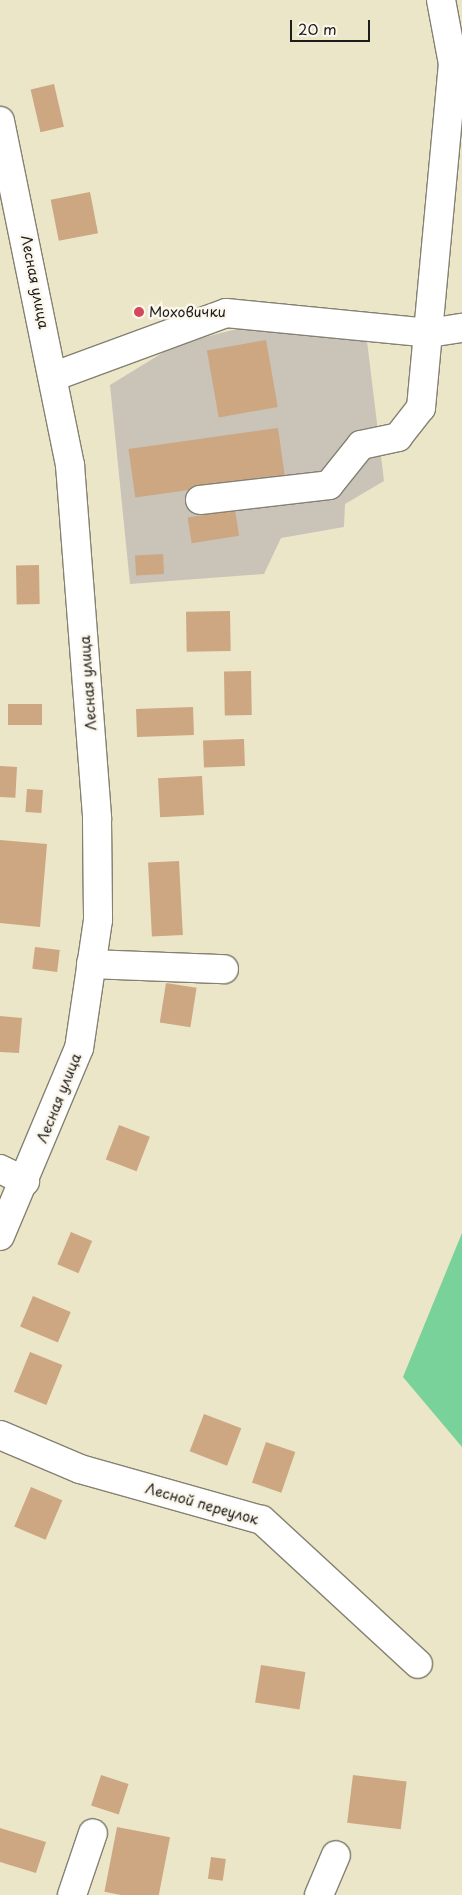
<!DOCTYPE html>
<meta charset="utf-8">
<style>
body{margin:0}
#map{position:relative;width:462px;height:1895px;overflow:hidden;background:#ece6c8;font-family:"Playpen Sans",sans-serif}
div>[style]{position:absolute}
.industrial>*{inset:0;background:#c9c3b8}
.green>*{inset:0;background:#78d299}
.building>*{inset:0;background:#cca782;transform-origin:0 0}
.roads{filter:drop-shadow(1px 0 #848172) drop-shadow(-1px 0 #848172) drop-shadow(0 1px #848172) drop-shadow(0 -1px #848172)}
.minor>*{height:28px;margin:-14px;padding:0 14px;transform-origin:14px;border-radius:14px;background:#fff}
.dots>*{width:14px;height:14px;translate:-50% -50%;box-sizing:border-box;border:2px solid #fbf7ec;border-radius:50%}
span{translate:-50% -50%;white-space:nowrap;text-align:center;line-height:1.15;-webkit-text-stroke:5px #fbf7ec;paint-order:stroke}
.street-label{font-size:14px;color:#1c1c1c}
.poi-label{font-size:14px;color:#1c1c1c}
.left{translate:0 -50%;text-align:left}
.scale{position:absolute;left:290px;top:20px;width:80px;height:22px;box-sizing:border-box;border:2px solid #1c1c1c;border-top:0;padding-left:6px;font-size:15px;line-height:18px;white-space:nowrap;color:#1c1c1c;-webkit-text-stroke:4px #fbf7ec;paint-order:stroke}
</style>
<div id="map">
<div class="industrial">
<i style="clip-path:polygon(245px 327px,367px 341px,384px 481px,345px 504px,344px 527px,281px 538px,264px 574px,130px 584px,110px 385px,177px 344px)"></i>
</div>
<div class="green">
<i style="clip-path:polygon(462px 1233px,462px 1447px,403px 1377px)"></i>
</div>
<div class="building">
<i style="left:54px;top:84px;width:44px;height:24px;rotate:77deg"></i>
<i style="left:90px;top:192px;width:42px;height:40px;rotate:79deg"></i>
<i style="left:266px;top:340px;width:68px;height:60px;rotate:80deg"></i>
<i style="left:278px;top:428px;width:49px;height:151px;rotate:82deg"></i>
<i style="left:235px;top:510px;width:26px;height:48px;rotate:81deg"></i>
<i style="left:163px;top:554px;width:20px;height:28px;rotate:87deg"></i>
<i style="left:39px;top:565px;width:39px;height:23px;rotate:89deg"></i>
<i style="left:230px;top:611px;width:40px;height:44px;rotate:89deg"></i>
<i style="left:251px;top:671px;width:44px;height:27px;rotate:89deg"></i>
<i style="left:8px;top:704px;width:34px;height:21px"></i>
<i style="left:193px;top:707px;width:28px;height:57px;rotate:88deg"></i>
<i style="left:244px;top:739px;width:27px;height:41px;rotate:88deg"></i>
<i style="left:0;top:766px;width:17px;height:31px;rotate:3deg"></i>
<i style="left:202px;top:776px;width:39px;height:44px;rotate:87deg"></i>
<i style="left:27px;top:789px;width:16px;height:23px;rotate:4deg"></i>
<i style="clip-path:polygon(0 840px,47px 844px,40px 927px,0 923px)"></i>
<i style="left:179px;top:861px;width:74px;height:31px;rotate:87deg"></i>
<i style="left:35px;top:947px;width:25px;height:22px;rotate:7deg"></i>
<i style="left:166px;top:983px;width:31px;height:40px;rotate:9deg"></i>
<i style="clip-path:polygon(0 1016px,22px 1018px,19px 1053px,0 1052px)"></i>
<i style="left:119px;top:1125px;width:33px;height:37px;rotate:21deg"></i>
<i style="left:71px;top:1232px;width:23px;height:35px;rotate:23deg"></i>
<i style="left:33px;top:1296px;width:41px;height:33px;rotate:23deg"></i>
<i style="left:30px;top:1352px;width:35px;height:43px;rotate:22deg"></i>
<i style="left:204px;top:1414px;width:40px;height:40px;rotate:21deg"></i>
<i style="left:266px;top:1442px;width:31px;height:43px;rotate:19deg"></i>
<i style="left:31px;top:1487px;width:34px;height:43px;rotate:23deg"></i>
<i style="left:261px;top:1665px;width:45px;height:38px;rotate:9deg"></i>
<i style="left:101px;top:1775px;width:29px;height:32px;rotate:18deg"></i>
<i style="left:353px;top:1775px;width:54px;height:48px;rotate:7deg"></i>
<i style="left:117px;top:1827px;width:54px;height:66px;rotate:11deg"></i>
<i style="clip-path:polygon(0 1828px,46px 1842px,36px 1873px,0 1862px)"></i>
<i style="left:211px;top:1857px;width:15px;height:22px;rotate:8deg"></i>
</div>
<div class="roads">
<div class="minor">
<i style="left:0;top:121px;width:351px;rotate:78.5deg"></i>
<i style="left:70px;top:465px;width:355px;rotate:85.6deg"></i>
<i style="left:97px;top:819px;width:101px;rotate:89.4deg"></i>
<i style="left:98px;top:920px;width:129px;rotate:98.4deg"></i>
<i style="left:79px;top:1048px;width:204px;rotate:112.8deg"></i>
<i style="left:55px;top:376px;width:182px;rotate:-20.2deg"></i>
<i style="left:226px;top:313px;width:204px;rotate:5.6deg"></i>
<i style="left:429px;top:333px;width:33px;rotate:-9deg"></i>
<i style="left:200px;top:500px;width:130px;rotate:-6.6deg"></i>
<i style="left:329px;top:485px;width:51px;rotate:-51.3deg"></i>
<i style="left:361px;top:445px;width:38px;rotate:-12deg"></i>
<i style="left:398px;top:437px;width:37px;rotate:-52deg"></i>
<i style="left:421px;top:408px;width:345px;rotate:-84.7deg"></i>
<i style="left:453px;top:64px;width:65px;rotate:-100.6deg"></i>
<i style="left:91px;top:964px;width:133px;rotate:2.2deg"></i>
<i style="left:0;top:1169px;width:28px;rotate:26deg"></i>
<i style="left:0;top:1435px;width:87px;rotate:23deg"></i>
<i style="left:80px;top:1469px;width:189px;rotate:15.7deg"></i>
<i style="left:262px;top:1520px;width:212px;rotate:42.7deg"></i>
<i style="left:72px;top:1895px;width:65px;rotate:-71.3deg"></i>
<i style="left:319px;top:1895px;width:43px;rotate:-67deg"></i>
</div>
</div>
<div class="dots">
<i style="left:139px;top:312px;background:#d1495b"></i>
</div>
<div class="street-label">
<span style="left:35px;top:282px;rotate:79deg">Лесная улица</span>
<span style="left:88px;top:683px;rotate:-94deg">Лесная улица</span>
<span style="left:59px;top:1098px;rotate:-68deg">Лесная улица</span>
<span style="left:202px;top:1504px;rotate:16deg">Лесной переулок</span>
</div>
<div class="poi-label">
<span class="left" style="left:149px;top:312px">Моховички</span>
</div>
<div class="scale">20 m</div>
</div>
